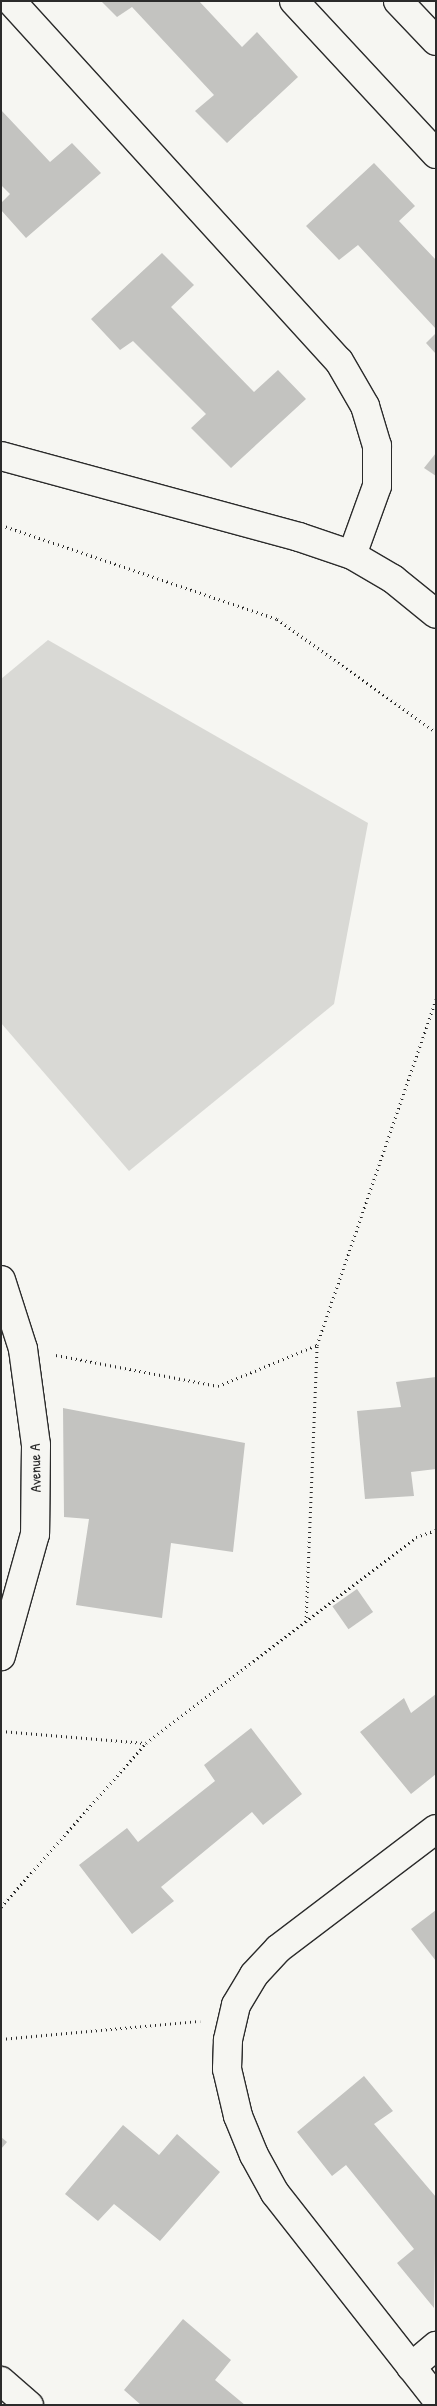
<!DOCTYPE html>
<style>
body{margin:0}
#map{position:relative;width:437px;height:2406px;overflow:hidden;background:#f6f6f2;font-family:"Patrick Hand",sans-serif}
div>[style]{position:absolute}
.green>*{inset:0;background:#d9d9d5}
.building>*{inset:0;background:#c3c3c0;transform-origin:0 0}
.path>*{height:3px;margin-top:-1.5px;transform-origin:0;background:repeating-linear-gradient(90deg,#2b2b2b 0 1px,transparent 0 5px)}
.roads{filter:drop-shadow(1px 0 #2b2b2b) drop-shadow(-1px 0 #2b2b2b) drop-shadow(0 1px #2b2b2b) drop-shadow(0 -1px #2b2b2b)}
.minor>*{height:28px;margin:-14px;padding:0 14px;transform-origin:14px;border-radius:14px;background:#f6f6f2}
.major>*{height:28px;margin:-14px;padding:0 14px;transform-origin:14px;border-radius:14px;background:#f6f6f2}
span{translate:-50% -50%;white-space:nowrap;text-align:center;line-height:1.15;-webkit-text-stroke:4px #f6f6f2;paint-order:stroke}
.street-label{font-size:15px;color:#2b2b2b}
.frame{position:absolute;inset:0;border:2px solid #2b2b2b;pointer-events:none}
</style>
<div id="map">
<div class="green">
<i style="clip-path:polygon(48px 640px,368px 823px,334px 1004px,129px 1171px,1px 1023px,1px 679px)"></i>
</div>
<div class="building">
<i style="clip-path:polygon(101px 1px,199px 1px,242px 47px,257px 32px,298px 77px,227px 143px,195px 111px,214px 95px,132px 7px,117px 17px)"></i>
<i style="clip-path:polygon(1px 110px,50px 162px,72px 143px,101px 173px,26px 238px,1px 210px,1px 203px,10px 194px,1px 185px)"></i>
<i style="clip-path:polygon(374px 163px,415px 206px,399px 221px,436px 260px,436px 329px,358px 245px,339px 260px,306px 226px)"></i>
<i style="clip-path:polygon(162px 253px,194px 285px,171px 307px,254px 392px,278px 370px,306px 399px,231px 468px,191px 428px,206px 414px,133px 341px,120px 350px,91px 319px)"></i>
<i style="clip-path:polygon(436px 333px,436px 354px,426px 343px)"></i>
<i style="clip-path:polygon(436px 453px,436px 476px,424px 468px)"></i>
<i style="clip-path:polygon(436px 1377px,436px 1469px,411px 1472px,414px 1496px,365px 1499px,357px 1411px,401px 1407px,396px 1382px)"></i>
<i style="clip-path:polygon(63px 1408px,245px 1443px,233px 1552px,171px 1543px,162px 1618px,76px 1605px,89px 1519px,64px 1517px)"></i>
<i style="left:357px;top:1589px;width:28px;height:30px;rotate:55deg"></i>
<i style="clip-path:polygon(436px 1694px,436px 1774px,411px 1794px,360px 1732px,404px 1698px,411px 1713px)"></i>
<i style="clip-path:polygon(251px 1728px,302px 1794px,263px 1825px,252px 1812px,161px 1887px,174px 1901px,132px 1934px,79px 1865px,127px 1828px,138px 1842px,215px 1781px,204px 1765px)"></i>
<i style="clip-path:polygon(436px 1910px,436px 1961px,411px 1929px)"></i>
<i style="clip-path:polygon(364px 2076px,393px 2111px,374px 2124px,436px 2197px,434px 2308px,397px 2263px,414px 2249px,346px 2165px,332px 2176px,297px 2132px)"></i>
<i style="clip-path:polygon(123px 2125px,159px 2155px,177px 2134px,220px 2172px,160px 2241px,114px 2204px,98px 2221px,65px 2194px)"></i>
<i style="clip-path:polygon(1px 2137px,7px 2142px,1px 2149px)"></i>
<i style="clip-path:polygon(183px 2319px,231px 2360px,215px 2380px,245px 2405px,141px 2405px,124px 2390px)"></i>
</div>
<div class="path">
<i style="left:1px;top:525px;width:292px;rotate:18.8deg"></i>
<i style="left:277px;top:619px;width:195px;rotate:35.4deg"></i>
<i style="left:56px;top:1355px;width:165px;rotate:10.8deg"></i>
<i style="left:218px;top:1386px;width:107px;rotate:-22.5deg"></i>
<i style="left:306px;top:1622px;width:277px;rotate:-87.7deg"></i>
<i style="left:317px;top:1345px;width:366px;rotate:-71deg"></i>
<i style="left:1px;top:1731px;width:145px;rotate:4.7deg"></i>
<i style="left:1px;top:1907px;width:219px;rotate:-48.5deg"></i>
<i style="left:146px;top:1743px;width:340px;rotate:-37.3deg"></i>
<i style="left:416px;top:1537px;width:21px;rotate:-19deg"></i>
<i style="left:1px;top:2039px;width:200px;rotate:-5.2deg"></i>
</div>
<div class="roads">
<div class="minor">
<i style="left:11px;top:1px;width:487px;rotate:47.7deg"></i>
<i style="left:339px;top:361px;width:52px;rotate:60deg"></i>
<i style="left:365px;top:406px;width:42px;rotate:73.3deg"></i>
<i style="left:377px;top:446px;width:40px;rotate:90deg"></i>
<i style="left:377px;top:486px;width:73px;rotate:109.9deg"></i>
<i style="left:294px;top:1px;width:209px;rotate:47.1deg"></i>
<i style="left:398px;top:1px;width:55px;rotate:46.5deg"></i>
<i style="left:1px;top:456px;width:309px;rotate:15.2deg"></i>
<i style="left:299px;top:537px;width:56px;rotate:18.8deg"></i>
<i style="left:352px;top:555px;width:48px;rotate:30.3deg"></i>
<i style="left:393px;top:579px;width:55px;rotate:39.1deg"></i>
<i style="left:436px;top:1829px;width:198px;rotate:142.8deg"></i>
<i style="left:278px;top:1949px;width:35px;rotate:133deg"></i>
<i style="left:254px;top:1975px;width:35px;rotate:121deg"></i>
<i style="left:236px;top:2005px;width:36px;rotate:103deg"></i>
<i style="left:228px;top:2040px;width:29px;rotate:92deg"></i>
<i style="left:227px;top:2069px;width:48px;rotate:76.8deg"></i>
<i style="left:238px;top:2116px;width:42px;rotate:67.7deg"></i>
<i style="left:254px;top:2155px;width:43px;rotate:61.1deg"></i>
<i style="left:275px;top:2193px;width:261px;rotate:51.9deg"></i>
<i style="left:411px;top:2367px;width:33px;rotate:-40deg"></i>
<i style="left:1px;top:2381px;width:37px;rotate:41deg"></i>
</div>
<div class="major">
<i style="left:1px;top:1280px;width:72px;rotate:72.3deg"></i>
<i style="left:23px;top:1349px;width:97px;rotate:82.3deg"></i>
<i style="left:36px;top:1445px;width:89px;rotate:90.6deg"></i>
<i style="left:35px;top:1534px;width:127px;rotate:105.6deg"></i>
</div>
</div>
<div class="street-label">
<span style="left:35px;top:1468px;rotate:-91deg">Avenue A</span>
</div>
<div class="frame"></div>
</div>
